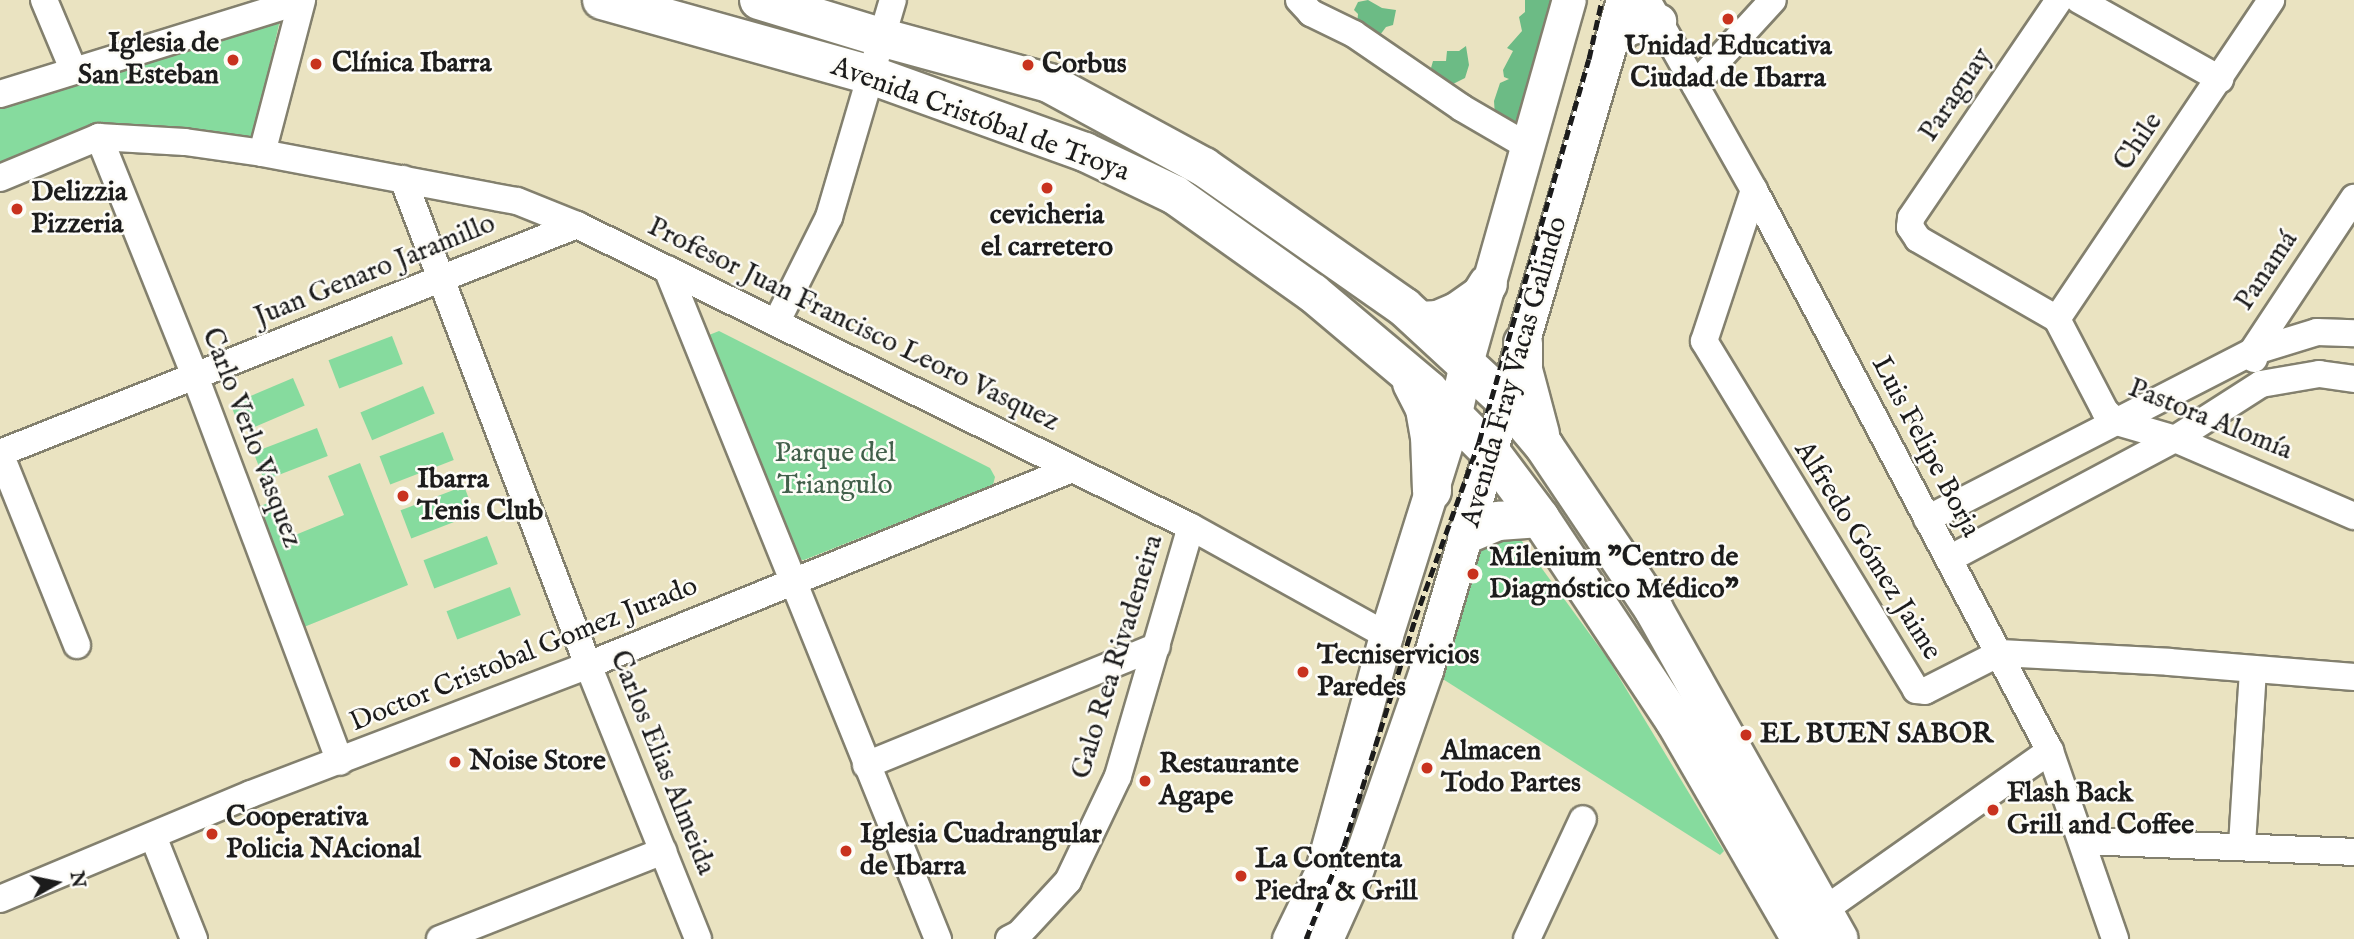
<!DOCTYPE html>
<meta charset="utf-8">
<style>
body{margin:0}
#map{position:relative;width:2354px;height:939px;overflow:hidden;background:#eae3c1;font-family:"IM FELL English",serif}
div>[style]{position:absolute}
.green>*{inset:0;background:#86db9e;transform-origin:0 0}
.forest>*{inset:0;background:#6cbb85}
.roads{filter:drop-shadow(2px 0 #83806e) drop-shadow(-2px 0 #83806e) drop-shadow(0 2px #83806e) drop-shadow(0 -2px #83806e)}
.minor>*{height:26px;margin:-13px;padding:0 13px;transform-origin:13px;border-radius:13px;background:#fff}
.major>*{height:33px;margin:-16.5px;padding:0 16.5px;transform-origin:16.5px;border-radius:16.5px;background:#fff}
.highway>*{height:38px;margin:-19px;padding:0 19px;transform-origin:19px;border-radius:19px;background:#fff}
.rail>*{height:5px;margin-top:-2.5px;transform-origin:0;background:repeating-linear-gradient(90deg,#1c1c1c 0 10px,transparent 0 15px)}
.dots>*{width:19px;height:19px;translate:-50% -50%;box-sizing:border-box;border:4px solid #fdfcf7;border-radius:50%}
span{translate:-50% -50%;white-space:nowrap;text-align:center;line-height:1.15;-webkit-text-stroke:5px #fdfcf7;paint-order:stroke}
.poi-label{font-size:28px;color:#1c1c1c;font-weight:700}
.right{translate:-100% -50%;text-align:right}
.left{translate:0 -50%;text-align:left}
.street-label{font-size:28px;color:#1c1c1c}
.park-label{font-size:28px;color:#415f4a}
.north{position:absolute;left:21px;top:848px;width:70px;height:70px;-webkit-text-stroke:5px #fdfcf7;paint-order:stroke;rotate:81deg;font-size:19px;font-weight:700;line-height:28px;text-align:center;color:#1c1c1c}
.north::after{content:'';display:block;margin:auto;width:24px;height:32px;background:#1c1c1c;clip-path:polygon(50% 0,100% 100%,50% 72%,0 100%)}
</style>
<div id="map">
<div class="green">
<i style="clip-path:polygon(281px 16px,251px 144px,102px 128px,0 167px,0 108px)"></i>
<i style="clip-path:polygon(719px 331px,990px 468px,995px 477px,993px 485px,804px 560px,795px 559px,706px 342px,709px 335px)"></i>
<i style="left:392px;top:336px;width:30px;height:68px;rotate:69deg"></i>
<i style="left:293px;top:378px;width:30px;height:68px;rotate:67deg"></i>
<i style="left:423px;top:386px;width:30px;height:68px;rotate:67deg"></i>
<i style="left:317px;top:428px;width:30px;height:68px;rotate:69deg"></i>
<i style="left:443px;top:432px;width:30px;height:68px;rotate:69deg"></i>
<i style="clip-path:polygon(360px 463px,408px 585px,304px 627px,255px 508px,268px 503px,283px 540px,344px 515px,328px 476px)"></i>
<i style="left:464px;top:486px;width:30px;height:68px;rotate:69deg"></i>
<i style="clip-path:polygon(1516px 533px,1608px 659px,1724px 851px,1720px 855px,1438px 676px,1480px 542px)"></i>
<i style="left:487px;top:536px;width:30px;height:68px;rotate:69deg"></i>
<i style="left:510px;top:587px;width:30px;height:68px;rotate:69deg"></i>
</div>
<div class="forest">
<i style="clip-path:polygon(1368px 0,1382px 8px,1396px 10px,1393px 25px,1386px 27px,1380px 35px,1357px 25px,1358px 14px,1354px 10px,1358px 2px)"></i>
<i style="clip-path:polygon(1525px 0,1558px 0,1517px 133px,1495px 117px,1494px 101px,1500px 83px,1509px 79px,1504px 77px,1503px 70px,1513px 51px,1507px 48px,1522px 31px,1519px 17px,1525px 12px)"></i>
<i style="clip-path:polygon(1466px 46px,1469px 65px,1465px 78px,1451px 85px,1437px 76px,1431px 68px,1433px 61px,1446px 61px,1447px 51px,1459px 51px)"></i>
</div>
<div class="roads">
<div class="minor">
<i style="left:44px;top:0;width:75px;rotate:67.2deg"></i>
<i style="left:1299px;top:0;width:18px;rotate:47deg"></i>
<i style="left:1311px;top:13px;width:48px;rotate:26deg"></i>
<i style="left:1354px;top:34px;width:131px;rotate:34.4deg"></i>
<i style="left:1462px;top:108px;width:78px;rotate:30.2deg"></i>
<i style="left:1647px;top:0;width:218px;rotate:60.6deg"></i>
<i style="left:1754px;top:190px;width:634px;rotate:62.18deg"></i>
<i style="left:2050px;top:751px;width:199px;rotate:70.9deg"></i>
<i style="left:2059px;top:0;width:263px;rotate:124.2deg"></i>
<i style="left:1911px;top:218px;width:9px;rotate:96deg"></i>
<i style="left:1910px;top:227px;width:14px;rotate:56deg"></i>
<i style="left:1918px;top:239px;width:160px;rotate:29.9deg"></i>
<i style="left:2057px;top:319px;width:104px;rotate:62.4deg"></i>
<i style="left:2105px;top:411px;width:16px;rotate:43deg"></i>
<i style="left:2117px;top:422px;width:60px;rotate:16.3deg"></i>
<i style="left:2175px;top:439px;width:195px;rotate:23.3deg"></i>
<i style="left:2079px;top:0;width:162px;rotate:29.3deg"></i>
<i style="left:1695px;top:85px;width:115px;rotate:-47.5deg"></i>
<i style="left:0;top:94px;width:315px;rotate:-17.2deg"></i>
<i style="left:99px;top:137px;width:258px;rotate:68.1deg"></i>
<i style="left:195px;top:376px;width:412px;rotate:69.4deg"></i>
<i style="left:262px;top:153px;width:158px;rotate:-75.3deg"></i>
<i style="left:0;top:178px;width:107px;rotate:-22.5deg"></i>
<i style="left:99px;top:137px;width:86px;rotate:3.3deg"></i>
<i style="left:185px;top:142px;width:78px;rotate:8.1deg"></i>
<i style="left:262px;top:153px;width:259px;rotate:10.7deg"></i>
<i style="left:517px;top:201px;width:65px;rotate:21.8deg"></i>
<i style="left:577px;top:225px;width:684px;rotate:26.19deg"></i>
<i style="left:1191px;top:527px;width:223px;rotate:29deg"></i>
<i style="left:403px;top:179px;width:520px;rotate:69.16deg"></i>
<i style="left:588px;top:665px;width:295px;rotate:68.1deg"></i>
<i style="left:1754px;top:190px;width:159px;rotate:108.3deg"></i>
<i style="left:1704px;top:341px;width:408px;rotate:58.7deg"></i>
<i style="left:1916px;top:690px;width:9px;rotate:6deg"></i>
<i style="left:1925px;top:691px;width:84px;rotate:-26.9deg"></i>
<i style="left:2000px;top:653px;width:169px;rotate:3deg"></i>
<i style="left:2169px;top:662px;width:186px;rotate:4.6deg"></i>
<i style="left:667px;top:269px;width:723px;rotate:67.98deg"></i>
<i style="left:2057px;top:319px;width:384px;rotate:-56.1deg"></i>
<i style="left:776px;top:323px;width:119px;rotate:-63.4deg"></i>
<i style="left:829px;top:217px;width:226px;rotate:-73.6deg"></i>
<i style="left:2254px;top:359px;width:7px;rotate:-106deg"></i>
<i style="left:2252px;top:352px;width:185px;rotate:-56.5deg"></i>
<i style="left:1927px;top:519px;width:365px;rotate:-27.2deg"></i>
<i style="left:2252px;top:352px;width:68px;rotate:-17.1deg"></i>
<i style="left:2317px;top:332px;width:37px;rotate:2deg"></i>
<i style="left:1949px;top:559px;width:256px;rotate:-28deg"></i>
<i style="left:2175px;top:439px;width:102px;rotate:-32.6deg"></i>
<i style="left:2261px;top:384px;width:59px;rotate:-9.8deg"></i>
<i style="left:2319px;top:374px;width:35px;rotate:8deg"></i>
<i style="left:77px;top:645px;width:207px;rotate:-111.9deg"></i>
<i style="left:0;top:453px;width:620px;rotate:-21.56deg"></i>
<i style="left:866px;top:765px;width:314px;rotate:-22.2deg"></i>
<i style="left:153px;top:836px;width:111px;rotate:68.3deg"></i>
<i style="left:2083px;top:841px;width:271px;rotate:2.3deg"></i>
<i style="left:2242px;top:845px;width:176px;rotate:-86.4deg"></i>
<i style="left:0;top:899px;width:272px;rotate:-22.7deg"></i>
<i style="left:251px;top:794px;width:361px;rotate:-20.9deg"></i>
<i style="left:588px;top:665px;width:522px;rotate:-22.05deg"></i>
<i style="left:1810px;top:920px;width:294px;rotate:-35.2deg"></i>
<i style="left:440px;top:939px;width:240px;rotate:-21.5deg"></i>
<i style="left:1009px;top:939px;width:11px;rotate:-27deg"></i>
<i style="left:1019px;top:934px;width:72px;rotate:-47.2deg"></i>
<i style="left:1068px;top:881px;width:116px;rotate:-64.5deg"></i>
<i style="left:1118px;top:776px;width:259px;rotate:-73.7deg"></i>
<i style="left:1527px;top:939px;width:132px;rotate:-65deg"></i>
</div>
<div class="major">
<i style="left:1612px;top:41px;width:21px;rotate:-39deg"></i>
<i style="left:1628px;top:28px;width:32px;rotate:-13deg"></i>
<i style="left:1289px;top:939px;width:73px;rotate:-64.1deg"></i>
<i style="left:1321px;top:873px;width:247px;rotate:-74.7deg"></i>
<i style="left:1386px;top:635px;width:227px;rotate:-72.6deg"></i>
<i style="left:1454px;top:418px;width:56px;rotate:-77.7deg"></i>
<i style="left:1466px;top:363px;width:377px;rotate:-74.2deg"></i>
<i style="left:1326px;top:939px;width:68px;rotate:-65.7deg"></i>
<i style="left:1354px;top:877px;width:219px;rotate:-70.8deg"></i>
<i style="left:1426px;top:670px;width:698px;rotate:-73.62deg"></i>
</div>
<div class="highway">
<i style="left:602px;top:0;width:279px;rotate:15.6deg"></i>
<i style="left:871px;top:75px;width:227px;rotate:19.8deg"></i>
<i style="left:1085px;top:152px;width:100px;rotate:25.5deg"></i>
<i style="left:1175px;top:195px;width:169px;rotate:35.4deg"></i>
<i style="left:1313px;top:293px;width:150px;rotate:40.1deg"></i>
<i style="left:1428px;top:390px;width:91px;rotate:45deg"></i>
<i style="left:1492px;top:454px;width:80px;rotate:53.1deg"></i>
<i style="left:1540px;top:518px;width:244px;rotate:56.4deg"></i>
<i style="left:1675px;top:721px;width:252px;rotate:60deg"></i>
<i style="left:759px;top:0;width:127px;rotate:17deg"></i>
<i style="left:880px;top:37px;width:175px;rotate:15.2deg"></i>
<i style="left:1049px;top:83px;width:176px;rotate:28.5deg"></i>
<i style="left:1204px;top:167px;width:244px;rotate:35deg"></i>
<i style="left:1404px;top:307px;width:139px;rotate:42.7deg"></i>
<i style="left:1506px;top:401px;width:59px;rotate:49.8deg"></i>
<i style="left:1544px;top:446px;width:197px;rotate:56.1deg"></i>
<i style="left:1654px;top:610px;width:377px;rotate:60.7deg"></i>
<i style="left:1420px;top:321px;width:18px;rotate:-3deg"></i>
<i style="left:1438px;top:320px;width:21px;rotate:-23deg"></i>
<i style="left:1457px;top:312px;width:29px;rotate:-35deg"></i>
<i style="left:1481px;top:295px;width:13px;rotate:-58deg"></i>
<i style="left:1523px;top:343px;width:27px;rotate:90deg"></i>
<i style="left:1523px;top:370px;width:66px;rotate:75.1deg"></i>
<i style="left:1412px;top:383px;width:29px;rotate:63deg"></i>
<i style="left:1425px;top:409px;width:27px;rotate:80deg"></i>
<i style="left:1430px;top:436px;width:55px;rotate:87.9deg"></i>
<i style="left:1467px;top:534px;width:34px;rotate:-23deg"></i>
<i style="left:1498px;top:521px;width:42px;rotate:-4.1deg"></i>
</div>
</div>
<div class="rail">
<i style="left:1306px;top:939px;width:100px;rotate:-67.8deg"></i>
<i style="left:1344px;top:846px;width:238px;rotate:-72.6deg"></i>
<i style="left:1415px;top:619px;width:188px;rotate:-70.1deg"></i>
<i style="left:1479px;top:442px;width:398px;rotate:-74deg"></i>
<i style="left:1589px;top:59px;width:60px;rotate:-77.6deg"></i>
</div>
<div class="dots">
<i style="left:1728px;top:19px;background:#c8321e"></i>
<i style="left:233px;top:60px;background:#c8321e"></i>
<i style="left:316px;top:64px;background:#c8321e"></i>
<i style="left:1028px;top:65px;background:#c8321e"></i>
<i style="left:1047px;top:188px;background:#c8321e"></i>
<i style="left:17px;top:209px;background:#c8321e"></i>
<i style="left:403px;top:496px;background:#c8321e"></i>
<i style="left:1473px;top:574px;background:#c8321e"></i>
<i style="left:1303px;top:672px;background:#c8321e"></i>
<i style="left:1746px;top:735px;background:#c8321e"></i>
<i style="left:455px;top:762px;background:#c8321e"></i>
<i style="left:1427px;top:768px;background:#c8321e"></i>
<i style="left:1145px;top:781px;background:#c8321e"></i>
<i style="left:1993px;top:810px;background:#c8321e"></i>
<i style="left:212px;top:834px;background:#c8321e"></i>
<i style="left:846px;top:851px;background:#c8321e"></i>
<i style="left:1241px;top:876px;background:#c8321e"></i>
</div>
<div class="poi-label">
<span class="right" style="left:219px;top:60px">Iglesia de<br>San Esteban</span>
<span style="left:1728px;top:63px">Unidad Educativa<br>Ciudad de Ibarra</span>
<span class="left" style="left:332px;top:64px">Clínica Ibarra</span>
<span class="left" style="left:1042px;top:65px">Corbus</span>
<span class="left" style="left:31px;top:209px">Delizzia<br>Pizzeria</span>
<span style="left:1047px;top:232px">cevicheria<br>el carretero</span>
<span class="left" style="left:417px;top:496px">Ibarra<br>Tenis Club</span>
<span class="left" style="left:1489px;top:574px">Milenium "Centro de<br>Diagnóstico Médico"</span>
<span class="left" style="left:1317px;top:672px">Tecniservicios<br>Paredes</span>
<span class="left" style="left:1760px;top:735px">EL BUEN SABOR</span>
<span class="left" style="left:1441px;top:768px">Almacen<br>Todo Partes</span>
<span class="left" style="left:469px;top:762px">Noise Store</span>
<span class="left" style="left:1159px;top:781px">Restaurante<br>Agape</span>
<span class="left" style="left:2007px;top:810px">Flash Back<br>Grill and Coffee</span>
<span class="left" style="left:226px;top:834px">Cooperativa<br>Policia NAcional</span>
<span class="left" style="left:860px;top:851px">Iglesia Cuadrangular<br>de Ibarra</span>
<span class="left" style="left:1255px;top:876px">La Contenta<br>Piedra &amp; Grill</span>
</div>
<div class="street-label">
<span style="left:1956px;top:95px;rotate:-56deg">Paraguay</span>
<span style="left:980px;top:120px;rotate:20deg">Avenida Cristóbal de Troya</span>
<span style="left:2139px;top:142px;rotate:-56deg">Chile</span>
<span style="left:375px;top:271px;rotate:-22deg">Juan Genaro Jaramillo</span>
<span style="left:2267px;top:271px;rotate:-56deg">Panamá</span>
<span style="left:853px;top:325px;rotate:26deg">Profesor Juan Francisco Leoro Vasquez</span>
<span style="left:1515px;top:372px;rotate:-74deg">Avenida Fray Vacas Galindo</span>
<span style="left:2210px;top:420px;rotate:22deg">Pastora Alomía</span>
<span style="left:251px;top:438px;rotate:69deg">Carlo Verlo Vasquez</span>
<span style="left:1925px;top:447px;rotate:62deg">Luis Felipe Borja</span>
<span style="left:1867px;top:551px;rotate:58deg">Alfredo Gómez Jaime</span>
<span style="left:524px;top:655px;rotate:-22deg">Doctor Cristobal Gomez Jurado</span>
<span style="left:1118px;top:657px;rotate:-73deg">Galo Rea Rivadeneira</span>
<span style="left:662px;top:763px;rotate:68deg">Carlos Elias Almeida</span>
</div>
<div class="park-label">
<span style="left:835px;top:470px">Parque del<br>Triangulo</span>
</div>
<div class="north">N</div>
</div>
